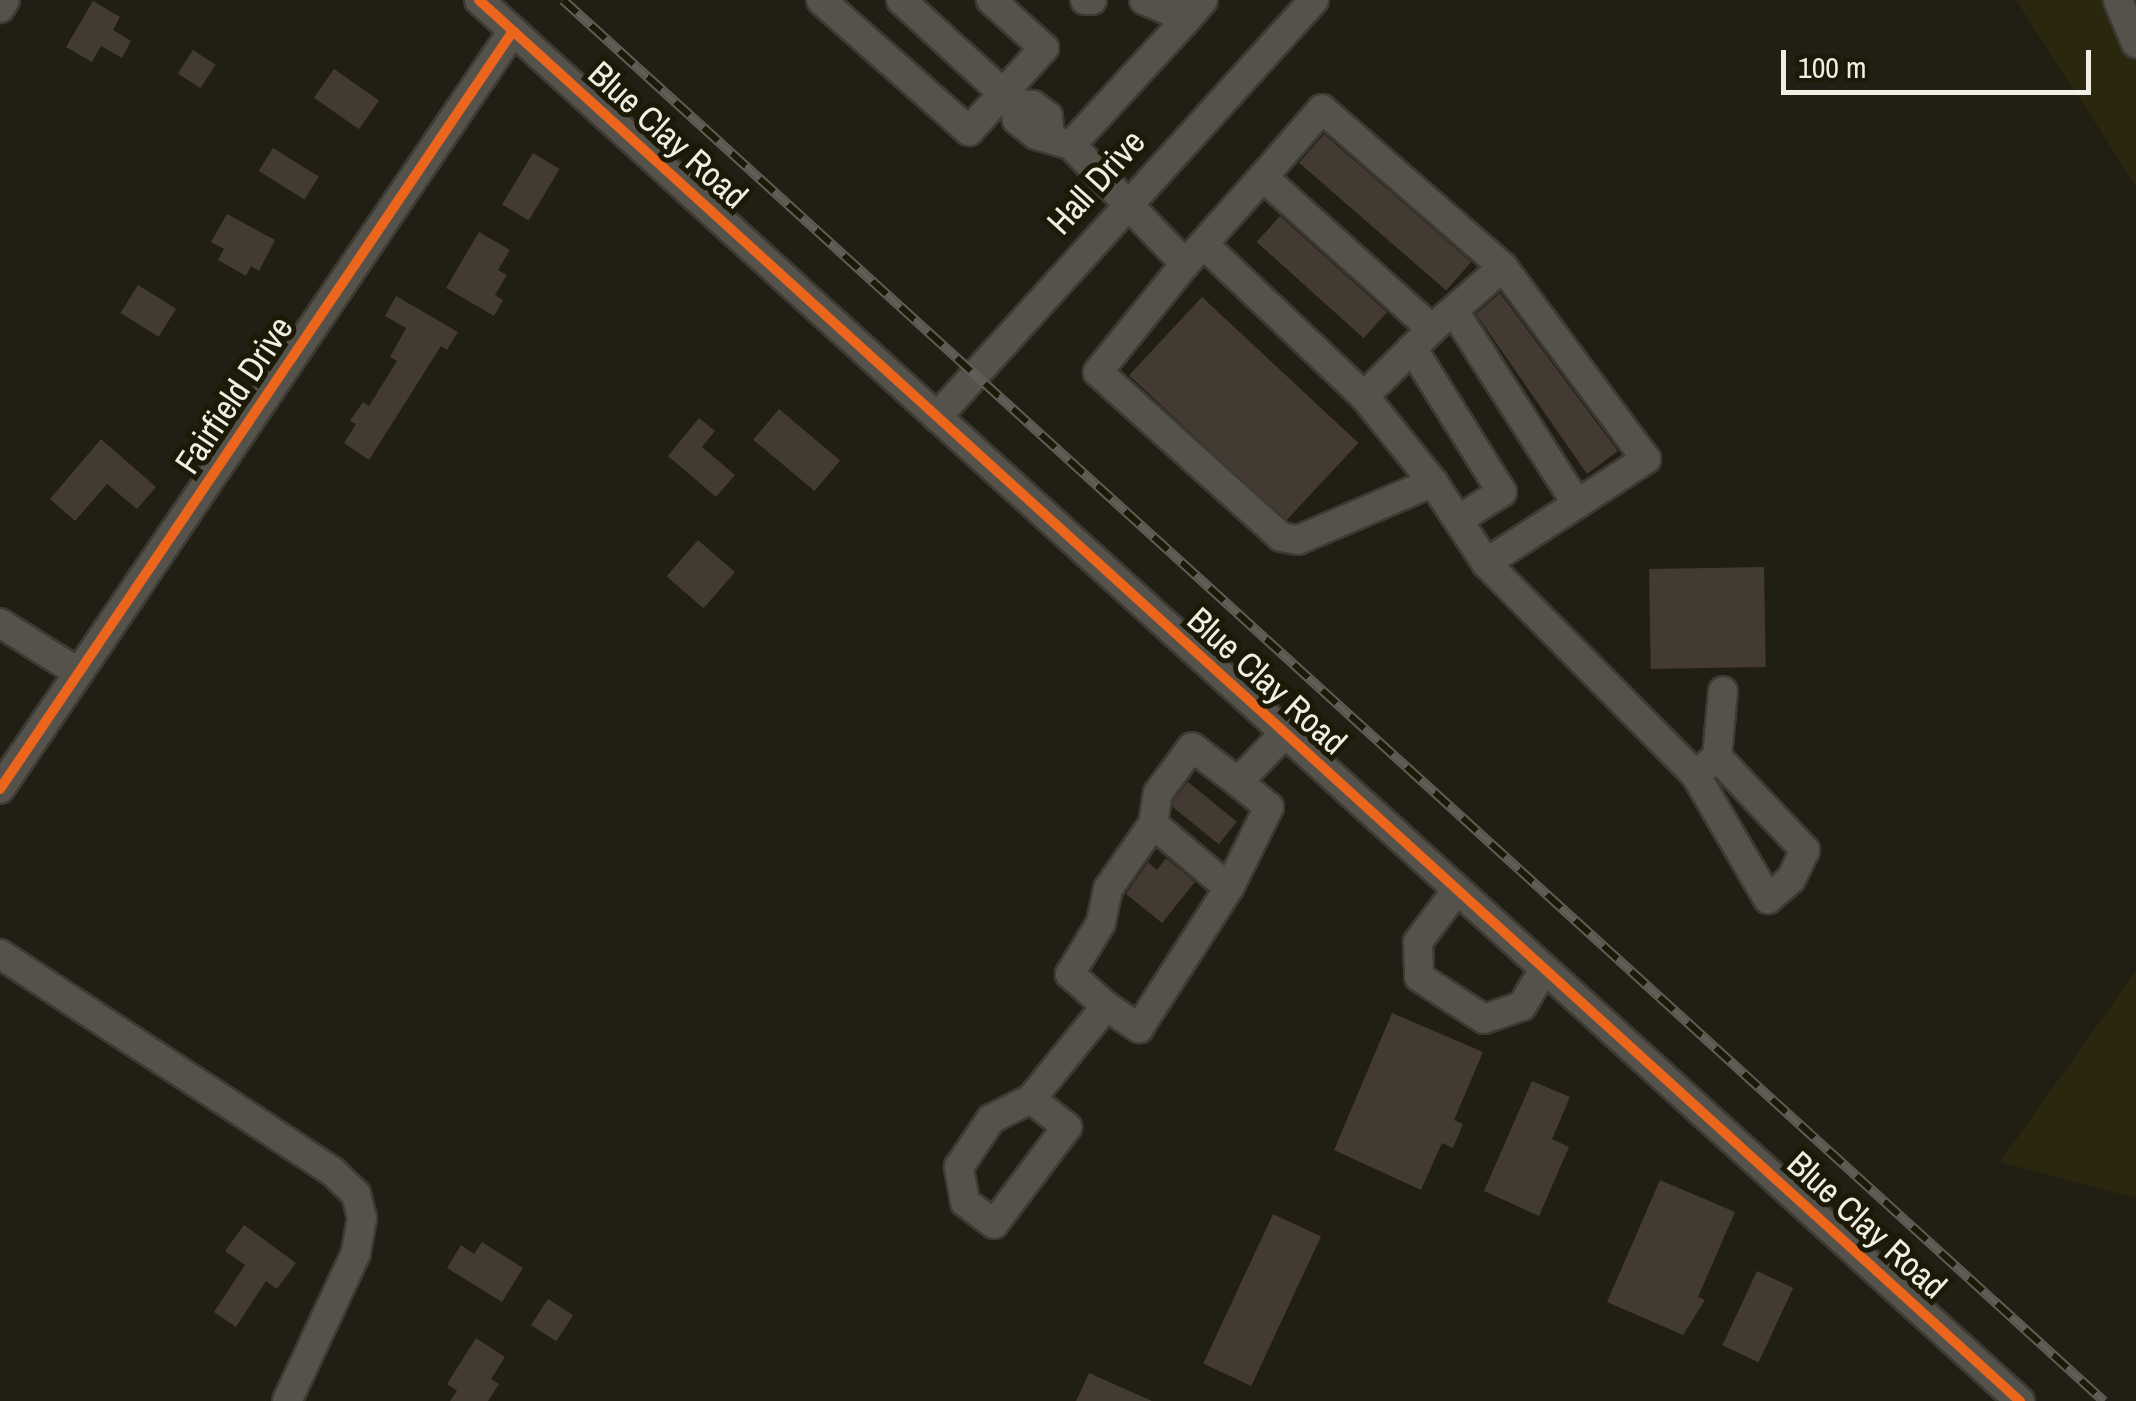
<!DOCTYPE html>
<style>
body{margin:0}
#map{position:relative;width:2136px;height:1401px;overflow:hidden;background:#211e14;font-family:"Archivo Narrow",sans-serif}
div>[style]{position:absolute}
.built>*{inset:0;background:#2b270e}
.building>*{inset:0;background:#433a32;transform-origin:0 0}
.roads{filter:drop-shadow(2px 0 #3c3a33) drop-shadow(-2px 0 #3c3a33) drop-shadow(0 2px #3c3a33) drop-shadow(0 -2px #3c3a33)}
.minor>*{height:28px;margin:-14px;padding:0 14px;transform-origin:14px;border-radius:14px;background:#54524b}
.rail>*{height:10px;margin-top:-5px;transform-origin:0;background:repeating-linear-gradient(90deg,#1c1906 0 19px,#5f5d55 0 38px);box-sizing:border-box;border-block:2px solid #5f5d55}
.cycleway>*{height:10px;margin:-5px;padding:0 5px;transform-origin:5px;border-radius:5px;background:#eb651d}
span{translate:-50% -50%;white-space:nowrap;text-align:center;line-height:1.15;-webkit-text-stroke:10px #1c1906;paint-order:stroke}
.street-label{font-size:35px;color:#f1efe3}
.scale{position:absolute;left:1781px;top:50px;width:310px;height:45px;box-sizing:border-box;border:5px solid #f1efe3;border-top:0;padding-left:12px;font-size:30px;line-height:35px;white-space:nowrap;color:#f1efe3;-webkit-text-stroke:8px #1c1906;paint-order:stroke}
</style>
<div id="map">
<div class="built">
<i style="clip-path:polygon(2016px 0,2136px 0,2136px 186px)"></i>
<i style="clip-path:polygon(2136px 971px,2136px 1198px,2000px 1162px)"></i>
</div>
<div class="building">
<i style="clip-path:polygon(93px 1px,120px 17px,113px 30px,131px 41px,122px 58px,101px 46px,92px 62px,66px 47px)"></i>
<i style="left:193px;top:50px;width:27px;height:28px;rotate:33deg"></i>
<i style="left:334px;top:69px;width:55px;height:35px;rotate:35deg"></i>
<i style="left:1324px;top:134px;width:195px;height:38px;rotate:41deg"></i>
<i style="left:273px;top:148px;width:54px;height:27px;rotate:32deg"></i>
<i style="left:533px;top:153px;width:31px;height:60px;rotate:31deg"></i>
<i style="clip-path:polygon(227px 214px,275px 240px,259px 271px,251px 266px,246px 276px,218px 260px,224px 249px,211px 242px)"></i>
<i style="left:1280px;top:216px;width:144px;height:35px;rotate:42deg"></i>
<i style="clip-path:polygon(479px 232px,510px 250px,498px 270px,507px 275px,495px 295px,503px 300px,494px 316px,446px 288px)"></i>
<i style="left:138px;top:285px;width:45px;height:33px;rotate:32deg"></i>
<i style="clip-path:polygon(1500px 293px,1618px 451px,1587px 474px,1476px 314px)"></i>
<i style="clip-path:polygon(396px 296px,458px 332px,447px 350px,441px 346px,369px 460px,344px 443px,356px 424px,350px 421px,363px 402px,369px 406px,397px 361px,390px 357px,406px 328px,385px 316px)"></i>
<i style="left:1202px;top:297px;width:214px;height:107px;rotate:43deg"></i>
<i style="left:779px;top:409px;width:80px;height:40px;rotate:40deg"></i>
<i style="clip-path:polygon(699px 418px,715px 431px,702px 447px,735px 475px,716px 497px,668px 456px)"></i>
<i style="clip-path:polygon(101px 439px,156px 487px,137px 509px,107px 484px,75px 521px,50px 499px)"></i>
<i style="left:698px;top:540px;width:49px;height:48px;rotate:41deg"></i>
<i style="left:1764px;top:567px;width:100px;height:115px;rotate:89deg"></i>
<i style="left:1188px;top:782px;width:63px;height:29px;rotate:39deg"></i>
<i style="clip-path:polygon(1166px 858px,1195px 882px,1162px 923px,1126px 894px,1148px 862px,1157px 870px)"></i>
<i style="clip-path:polygon(1392px 1013px,1483px 1052px,1454px 1120px,1463px 1124px,1453px 1148px,1442px 1143px,1421px 1190px,1334px 1150px)"></i>
<i style="clip-path:polygon(1532px 1081px,1570px 1097px,1552px 1139px,1569px 1147px,1539px 1216px,1484px 1191px)"></i>
<i style="clip-path:polygon(1660px 1180px,1735px 1212px,1698px 1297px,1705px 1300px,1683px 1335px,1607px 1302px)"></i>
<i style="left:1273px;top:1214px;width:53px;height:165px;rotate:25deg"></i>
<i style="clip-path:polygon(244px 1225px,296px 1263px,277px 1289px,266px 1281px,236px 1327px,214px 1312px,245px 1265px,225px 1251px)"></i>
<i style="clip-path:polygon(482px 1242px,523px 1268px,502px 1302px,447px 1268px,461px 1245px,474px 1254px)"></i>
<i style="left:1757px;top:1271px;width:40px;height:82px;rotate:25deg"></i>
<i style="left:548px;top:1299px;width:30px;height:31px;rotate:33deg"></i>
<i style="clip-path:polygon(476px 1338px,505px 1357px,491px 1379px,499px 1384px,488px 1401px,450px 1401px,457px 1391px,447px 1384px)"></i>
<i style="clip-path:polygon(1089px 1373px,1152px 1401px,1076px 1401px)"></i>
</div>
<div class="roads">
<div class="minor">
<i style="left:479px;top:0;width:2083px;rotate:42.28deg"></i>
<i style="left:821px;top:0;width:198px;rotate:41.5deg"></i>
<i style="left:969px;top:131px;width:112px;rotate:-47.9deg"></i>
<i style="left:1044px;top:48px;width:72px;rotate:-137.8deg"></i>
<i style="left:901px;top:0;width:154px;rotate:42.4deg"></i>
<i style="left:1085px;top:0;width:7px"></i>
<i style="left:1144px;top:0;width:34px;rotate:23deg"></i>
<i style="left:2118px;top:0;width:47px;rotate:67.3deg"></i>
<i style="left:0;top:8px;width:9px;rotate:-58deg"></i>
<i style="left:1184px;top:22px;width:29px;rotate:-49deg"></i>
<i style="left:1050px;top:136px;width:20px;rotate:-96deg"></i>
<i style="left:1048px;top:116px;width:19px;rotate:-144deg"></i>
<i style="left:1033px;top:105px;width:18px;rotate:-177deg"></i>
<i style="left:1015px;top:104px;width:16px;rotate:83deg"></i>
<i style="left:1017px;top:120px;width:24px;rotate:38deg"></i>
<i style="left:1036px;top:135px;width:36px;rotate:16deg"></i>
<i style="left:1071px;top:145px;width:165px;rotate:46.2deg"></i>
<i style="left:1185px;top:264px;width:139px;rotate:128.9deg"></i>
<i style="left:1098px;top:372px;width:246px;rotate:42deg"></i>
<i style="left:1281px;top:537px;width:17px;rotate:10deg"></i>
<i style="left:1298px;top:540px;width:147px;rotate:-23.2deg"></i>
<i style="left:1433px;top:482px;width:110px;rotate:-128.7deg"></i>
<i style="left:1364px;top:396px;width:221px;rotate:-136.6deg"></i>
<i style="left:1203px;top:244px;width:27px;rotate:132deg"></i>
<i style="left:1071px;top:145px;width:167px;rotate:-47.4deg"></i>
<i style="left:1184px;top:22px;width:24px;rotate:-114deg"></i>
<i style="left:1263px;top:177px;width:90px;rotate:-49.1deg"></i>
<i style="left:1322px;top:109px;width:240px;rotate:41.1deg"></i>
<i style="left:1503px;top:267px;width:94px;rotate:138.9deg"></i>
<i style="left:1203px;top:244px;width:90px;rotate:-48.2deg"></i>
<i style="left:1263px;top:177px;width:227px;rotate:42deg"></i>
<i style="left:1432px;top:329px;width:95px;rotate:135.4deg"></i>
<i style="left:1454px;top:311px;width:229px;rotate:57.5deg"></i>
<i style="left:1412px;top:348px;width:170px;rotate:58deg"></i>
<i style="left:1502px;top:492px;width:52px;rotate:147.5deg"></i>
<i style="left:937px;top:417px;width:562px;rotate:-47.88deg"></i>
<i style="left:1433px;top:482px;width:97px;rotate:56.8deg"></i>
<i style="left:1486px;top:563px;width:297px;rotate:45.3deg"></i>
<i style="left:1695px;top:774px;width:145px;rotate:59.7deg"></i>
<i style="left:1768px;top:899px;width:30px;rotate:-41deg"></i>
<i style="left:1791px;top:879px;width:32px;rotate:-64deg"></i>
<i style="left:1805px;top:850px;width:128px;rotate:-133.4deg"></i>
<i style="left:1486px;top:563px;width:191px;rotate:-33deg"></i>
<i style="left:1646px;top:459px;width:239px;rotate:-126.7deg"></i>
<i style="left:0;top:623px;width:93px;rotate:32.3deg"></i>
<i style="left:1705px;top:767px;width:16px;rotate:-40deg"></i>
<i style="left:1717px;top:757px;width:66px;rotate:-84.8deg"></i>
<i style="left:1238px;top:782px;width:40px;rotate:39deg"></i>
<i style="left:1269px;top:807px;width:90px;rotate:116.3deg"></i>
<i style="left:1229px;top:888px;width:99px;rotate:-139.9deg"></i>
<i style="left:1153px;top:824px;width:31px;rotate:-81deg"></i>
<i style="left:1158px;top:793px;width:57px;rotate:-53.5deg"></i>
<i style="left:1192px;top:747px;width:58px;rotate:37.3deg"></i>
<i style="left:1238px;top:782px;width:66px;rotate:-46.2deg"></i>
<i style="left:0;top:789px;width:915px;rotate:-55.91deg"></i>
<i style="left:1153px;top:824px;width:79px;rotate:124.7deg"></i>
<i style="left:1108px;top:889px;width:35px;rotate:102deg"></i>
<i style="left:1101px;top:923px;width:60px;rotate:121.3deg"></i>
<i style="left:1070px;top:974px;width:48px;rotate:41.6deg"></i>
<i style="left:1106px;top:1006px;width:40px;rotate:34deg"></i>
<i style="left:1139px;top:1028px;width:166px;rotate:-57.3deg"></i>
<i style="left:1456px;top:891px;width:64px;rotate:126.7deg"></i>
<i style="left:1418px;top:942px;width:35px;rotate:88deg"></i>
<i style="left:1419px;top:977px;width:77px;rotate:32.9deg"></i>
<i style="left:1484px;top:1019px;width:40px;rotate:-18.9deg"></i>
<i style="left:1522px;top:1006px;width:43px;rotate:-59.3deg"></i>
<i style="left:0;top:954px;width:397px;rotate:33.2deg"></i>
<i style="left:332px;top:1171px;width:33px;rotate:44deg"></i>
<i style="left:356px;top:1194px;width:25px;rotate:76deg"></i>
<i style="left:362px;top:1218px;width:36px;rotate:100deg"></i>
<i style="left:356px;top:1253px;width:163px;rotate:115deg"></i>
<i style="left:1031px;top:1099px;width:46px;rotate:37.9deg"></i>
<i style="left:1067px;top:1127px;width:121px;rotate:127deg"></i>
<i style="left:994px;top:1224px;width:36px;rotate:-143deg"></i>
<i style="left:965px;top:1202px;width:36px;rotate:-100deg"></i>
<i style="left:959px;top:1167px;width:58px;rotate:-56.3deg"></i>
<i style="left:991px;top:1119px;width:45px;rotate:-26.6deg"></i>
<i style="left:1031px;top:1099px;width:119px;rotate:-51.1deg"></i>
</div>
</div>
<div class="rail">
<i style="left:563px;top:0;width:2083px;rotate:42.28deg"></i>
</div>
<div class="cycleway">
<i style="left:479px;top:0;width:2083px;rotate:42.28deg"></i>
<i style="left:0;top:789px;width:915px;rotate:-55.91deg"></i>
</div>
<div class="street-label">
<span style="left:668px;top:135px;rotate:42deg">Blue Clay Road</span>
<span style="left:1096px;top:182px;rotate:-48deg">Hall Drive</span>
<span style="left:234px;top:395px;rotate:-56deg">Fairfield Drive</span>
<span style="left:1267px;top:681px;rotate:42deg">Blue Clay Road</span>
<span style="left:1867px;top:1225px;rotate:42deg">Blue Clay Road</span>
</div>
<div class="scale">100 m</div>
</div>
